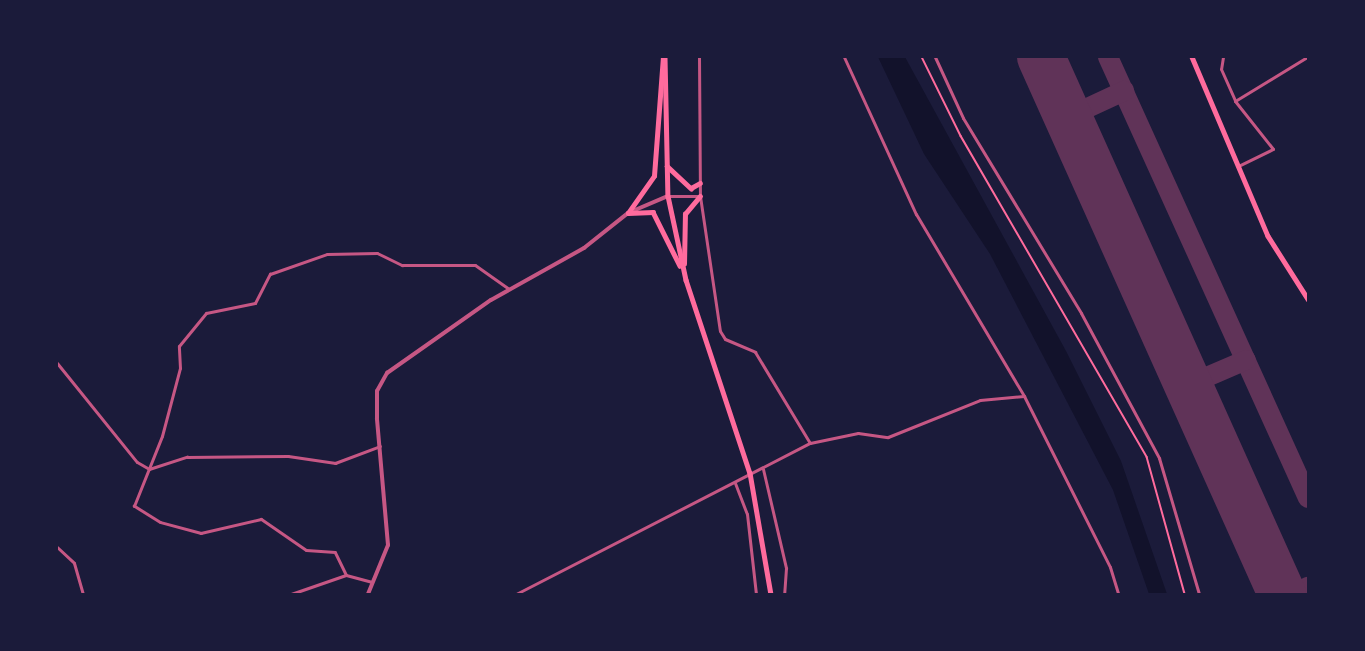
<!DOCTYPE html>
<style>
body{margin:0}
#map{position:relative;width:1365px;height:651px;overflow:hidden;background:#1b1b3a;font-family:Ubuntu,sans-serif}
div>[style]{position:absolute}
.water>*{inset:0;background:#12122b}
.taxiway>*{height:20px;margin:-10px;padding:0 10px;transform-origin:10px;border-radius:10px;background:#603358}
.runway>*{height:48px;margin:-24px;padding:0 24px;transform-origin:24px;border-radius:24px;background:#603358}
.path>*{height:1.5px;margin:-0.75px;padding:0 0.75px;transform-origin:0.75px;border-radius:0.75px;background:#ff6b9d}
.minor>*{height:3px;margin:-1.5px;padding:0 1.5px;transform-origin:1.5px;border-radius:1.5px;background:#c65784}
.tertiary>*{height:4px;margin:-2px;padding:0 2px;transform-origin:2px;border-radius:2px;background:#c65784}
.secondary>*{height:4.5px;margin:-2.25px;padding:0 2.25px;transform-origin:2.25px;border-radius:2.25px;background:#ff6b9d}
span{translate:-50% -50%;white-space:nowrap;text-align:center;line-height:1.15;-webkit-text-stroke:6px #1b1b3a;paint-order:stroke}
.frame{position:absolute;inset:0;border:58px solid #1b1b3a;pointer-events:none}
</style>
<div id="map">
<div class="water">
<i style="clip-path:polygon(878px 57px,905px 57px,1066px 351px,1121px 461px,1167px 594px,1149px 594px,1113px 490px,990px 254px,924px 154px)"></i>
</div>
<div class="taxiway">
<i style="left:1108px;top:57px;width:484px;rotate:65.6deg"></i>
<i style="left:1068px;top:117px;width:62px;rotate:-24.9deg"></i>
<i style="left:1188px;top:385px;width:63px;rotate:-23.3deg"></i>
<i style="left:1294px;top:594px;width:16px;rotate:-27deg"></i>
</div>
<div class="runway">
<i style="left:1041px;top:57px;width:589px;rotate:65.83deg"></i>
</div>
<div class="path">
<i style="left:922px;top:57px;width:88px;rotate:63.7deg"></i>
<i style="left:961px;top:136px;width:371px;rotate:59.9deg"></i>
<i style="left:1147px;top:457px;width:142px;rotate:74.5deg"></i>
</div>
<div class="minor">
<i style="left:699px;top:57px;width:139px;rotate:89.6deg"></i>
<i style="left:700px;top:196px;width:136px;rotate:81.6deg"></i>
<i style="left:720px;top:331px;width:9px;rotate:58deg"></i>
<i style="left:725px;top:339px;width:33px;rotate:23deg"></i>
<i style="left:755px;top:352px;width:106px;rotate:58.9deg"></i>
<i style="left:844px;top:57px;width:173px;rotate:65.4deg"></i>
<i style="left:916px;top:214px;width:212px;rotate:59.3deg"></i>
<i style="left:1024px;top:396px;width:191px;rotate:63.3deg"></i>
<i style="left:1110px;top:567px;width:28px;rotate:73deg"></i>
<i style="left:935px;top:57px;width:67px;rotate:65.3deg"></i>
<i style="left:963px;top:118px;width:228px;rotate:58.8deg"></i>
<i style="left:1081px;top:313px;width:165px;rotate:61.7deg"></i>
<i style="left:1159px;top:458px;width:142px;rotate:73.6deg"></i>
<i style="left:1223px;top:57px;width:12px;rotate:99deg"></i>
<i style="left:1221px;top:69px;width:35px;rotate:66deg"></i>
<i style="left:1235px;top:101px;width:61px;rotate:51.6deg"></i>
<i style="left:1273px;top:149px;width:39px;rotate:154deg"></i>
<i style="left:1235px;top:101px;width:84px;rotate:-31.4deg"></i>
<i style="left:668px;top:196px;width:32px"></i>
<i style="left:57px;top:363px;width:127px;rotate:51.1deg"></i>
<i style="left:137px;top:462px;width:14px;rotate:30deg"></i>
<i style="left:149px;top:469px;width:40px;rotate:-18deg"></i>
<i style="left:187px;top:457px;width:101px;rotate:-0.6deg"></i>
<i style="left:288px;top:456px;width:48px;rotate:8.5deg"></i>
<i style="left:335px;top:463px;width:48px;rotate:-20.7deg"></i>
<i style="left:763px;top:469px;width:102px;rotate:76.9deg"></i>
<i style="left:786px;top:568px;width:26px;rotate:94deg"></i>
<i style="left:735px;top:483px;width:33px;rotate:69deg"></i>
<i style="left:747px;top:514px;width:81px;rotate:83.6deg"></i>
<i style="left:57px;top:547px;width:23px;rotate:43deg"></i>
<i style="left:74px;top:563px;width:32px;rotate:74deg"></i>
<i style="left:346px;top:575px;width:25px;rotate:-116deg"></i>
<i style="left:335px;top:552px;width:29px;rotate:-176deg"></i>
<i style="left:306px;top:550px;width:55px;rotate:-145.4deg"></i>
<i style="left:261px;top:519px;width:62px;rotate:166.9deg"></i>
<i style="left:201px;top:533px;width:42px;rotate:-165deg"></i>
<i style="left:160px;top:522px;width:31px;rotate:-148deg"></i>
<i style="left:134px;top:506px;width:75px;rotate:-68.2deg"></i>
<i style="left:162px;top:436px;width:70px;rotate:-75.2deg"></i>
<i style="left:180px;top:368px;width:22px;rotate:-93deg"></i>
<i style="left:179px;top:346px;width:43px;rotate:-50.7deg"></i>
<i style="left:206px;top:313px;width:50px;rotate:-11.5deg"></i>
<i style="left:255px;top:303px;width:33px;rotate:-63deg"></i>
<i style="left:270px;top:274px;width:60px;rotate:-19.3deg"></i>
<i style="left:327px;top:254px;width:50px;rotate:-1.1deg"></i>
<i style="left:377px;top:253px;width:28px;rotate:26deg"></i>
<i style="left:402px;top:265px;width:73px"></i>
<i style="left:475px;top:265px;width:42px;rotate:35.2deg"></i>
<i style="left:291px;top:594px;width:58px;rotate:-19.1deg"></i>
<i style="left:346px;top:575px;width:27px;rotate:15deg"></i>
<i style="left:516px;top:594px;width:331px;rotate:-27.2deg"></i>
<i style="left:810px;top:443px;width:49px;rotate:-11.8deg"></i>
<i style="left:858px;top:433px;width:30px;rotate:8deg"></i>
<i style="left:888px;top:437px;width:99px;rotate:-21.9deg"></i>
<i style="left:980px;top:400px;width:44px;rotate:-5.2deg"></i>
</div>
<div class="tertiary">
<i style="left:368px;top:594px;width:53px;rotate:-67.8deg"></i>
<i style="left:388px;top:545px;width:127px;rotate:-95deg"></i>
<i style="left:377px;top:418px;width:27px;rotate:-90deg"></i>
<i style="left:377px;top:391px;width:21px;rotate:-61deg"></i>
<i style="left:387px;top:373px;width:127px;rotate:-35.1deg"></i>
<i style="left:491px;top:300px;width:107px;rotate:-29.2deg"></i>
<i style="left:584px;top:248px;width:56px;rotate:-38.5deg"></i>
<i style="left:628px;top:213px;width:43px;rotate:-23deg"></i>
</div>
<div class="secondary">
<i style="left:665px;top:57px;width:139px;rotate:88.8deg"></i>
<i style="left:668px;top:196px;width:86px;rotate:77.9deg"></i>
<i style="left:686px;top:280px;width:203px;rotate:71.7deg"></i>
<i style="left:750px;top:473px;width:123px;rotate:80.2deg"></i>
<i style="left:1192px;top:57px;width:194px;rotate:67deg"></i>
<i style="left:1268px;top:236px;width:75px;rotate:57.6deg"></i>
<i style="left:667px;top:166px;width:33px;rotate:43deg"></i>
<i style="left:691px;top:188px;width:10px;rotate:-29deg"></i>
<i style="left:628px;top:213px;width:45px;rotate:-54.9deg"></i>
<i style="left:654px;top:176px;width:119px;rotate:-85.7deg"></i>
<i style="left:628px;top:213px;width:25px;rotate:-2deg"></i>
<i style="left:653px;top:212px;width:60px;rotate:63.4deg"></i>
<i style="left:684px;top:264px;width:50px;rotate:-88.9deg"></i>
<i style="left:685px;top:214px;width:23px;rotate:-50deg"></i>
</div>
<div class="frame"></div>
</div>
